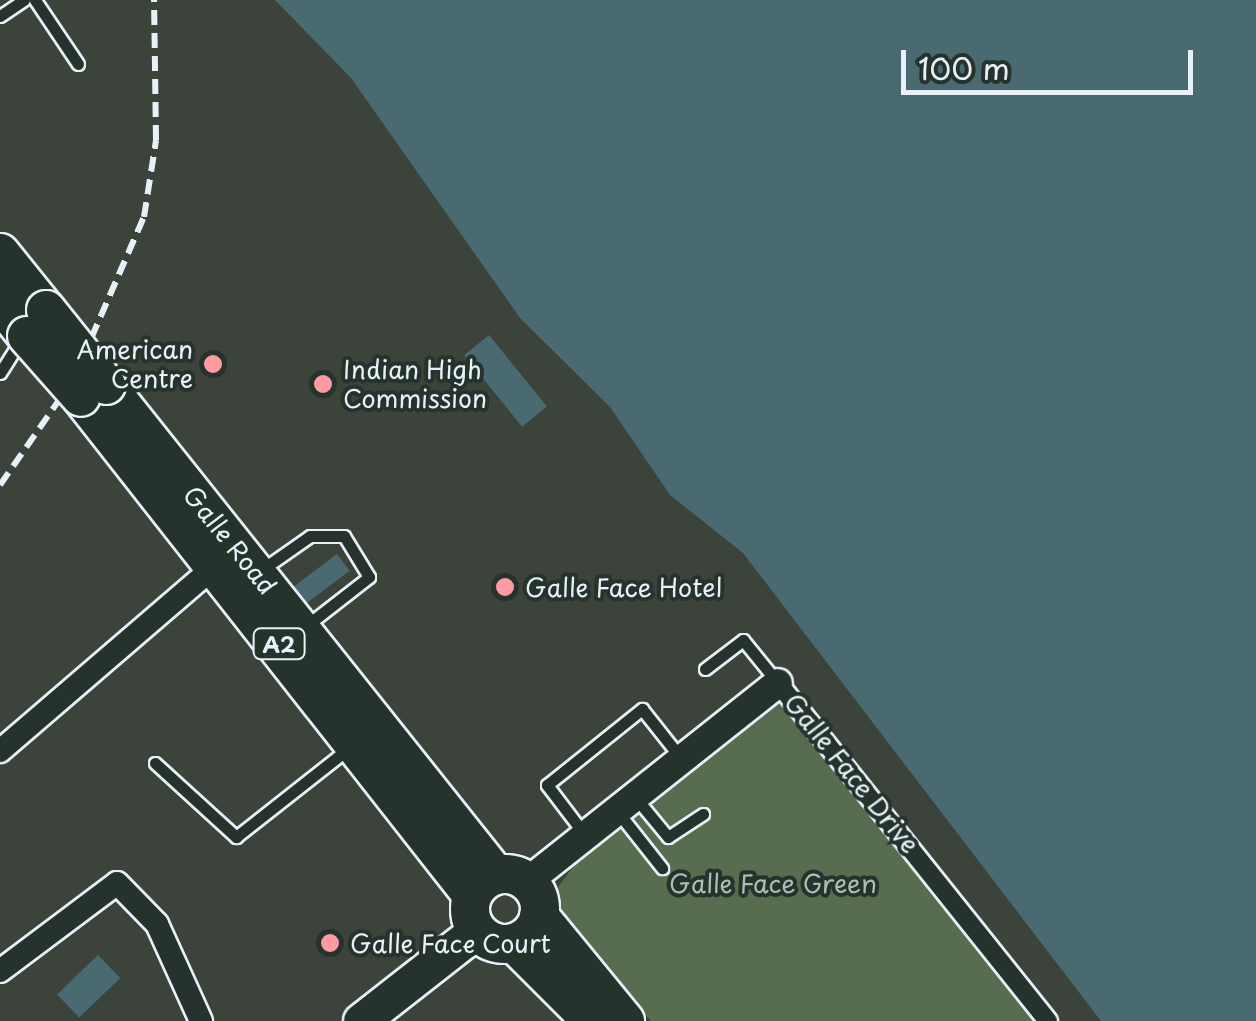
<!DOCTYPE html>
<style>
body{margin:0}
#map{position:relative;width:1256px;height:1021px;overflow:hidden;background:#3c433a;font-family:"Playpen Sans",sans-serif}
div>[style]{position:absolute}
.green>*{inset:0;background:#586c4f}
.water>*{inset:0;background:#4a6a71;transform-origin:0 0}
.roads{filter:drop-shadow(2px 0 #e8f1f8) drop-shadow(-2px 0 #e8f1f8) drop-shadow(0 2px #e8f1f8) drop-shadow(0 -2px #e8f1f8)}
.service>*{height:11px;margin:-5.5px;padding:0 5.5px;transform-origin:5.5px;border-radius:5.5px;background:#26332d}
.pedestrian>*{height:18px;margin:-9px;padding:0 9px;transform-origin:9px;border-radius:9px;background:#26332d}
.minor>*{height:22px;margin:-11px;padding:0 11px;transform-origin:11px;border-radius:11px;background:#26332d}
.tertiary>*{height:28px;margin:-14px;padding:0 14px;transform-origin:14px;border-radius:14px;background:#26332d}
.primary>*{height:35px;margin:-17.5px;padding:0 17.5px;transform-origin:17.5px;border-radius:17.5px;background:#26332d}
.trunk>*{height:38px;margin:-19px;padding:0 19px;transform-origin:19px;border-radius:19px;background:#26332d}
.trunk>.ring{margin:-19px;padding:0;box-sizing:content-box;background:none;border:38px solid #26332d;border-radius:50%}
.rail>*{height:6px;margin-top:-3px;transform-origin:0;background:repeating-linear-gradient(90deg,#e8f1f8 0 15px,transparent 0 23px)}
.bridges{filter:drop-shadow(2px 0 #e8f1f8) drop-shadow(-2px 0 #e8f1f8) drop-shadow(0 2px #e8f1f8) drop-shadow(0 -2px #e8f1f8)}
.trunk-bridge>*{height:38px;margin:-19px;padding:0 19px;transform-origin:19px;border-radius:19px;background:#26332d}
.dots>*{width:28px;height:28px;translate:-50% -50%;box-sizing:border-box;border:5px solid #26332d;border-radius:50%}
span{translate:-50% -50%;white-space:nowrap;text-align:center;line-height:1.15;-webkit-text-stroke:8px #26332d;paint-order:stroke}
.shield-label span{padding:2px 8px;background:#26332d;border:2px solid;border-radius:8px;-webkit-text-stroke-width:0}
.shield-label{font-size:22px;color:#e8f1f8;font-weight:700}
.poi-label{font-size:25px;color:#e8f1f8}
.right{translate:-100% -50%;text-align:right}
.left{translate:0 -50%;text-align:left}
.street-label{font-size:25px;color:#e8f1f8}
.park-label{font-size:25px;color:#aebcb4}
.scale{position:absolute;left:901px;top:50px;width:292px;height:45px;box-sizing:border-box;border:5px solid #e8f1f8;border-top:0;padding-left:12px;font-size:30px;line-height:35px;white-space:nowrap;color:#e8f1f8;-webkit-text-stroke:8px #26332d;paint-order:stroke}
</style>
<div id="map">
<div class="green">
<i style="clip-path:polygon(795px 685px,1058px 1021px,651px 1021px,560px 920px,556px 890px,577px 861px)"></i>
</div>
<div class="water">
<i style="clip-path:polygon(275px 0,1256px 0,1256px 1021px,1101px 1021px,743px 553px,670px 495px,610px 407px,520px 318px,351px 78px)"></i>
<i style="left:489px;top:335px;width:92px;height:32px;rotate:51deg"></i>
<i style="left:337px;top:554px;width:21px;height:54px;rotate:53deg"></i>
<i style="left:98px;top:955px;width:32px;height:57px;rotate:46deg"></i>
</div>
<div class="roads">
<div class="service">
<i style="left:35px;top:0;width:77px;rotate:56.1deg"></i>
<i style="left:0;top:16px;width:29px;rotate:-34deg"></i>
<i style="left:0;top:373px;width:41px;rotate:-57.8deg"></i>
<i style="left:260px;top:571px;width:61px;rotate:-35deg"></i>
<i style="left:310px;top:536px;width:34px"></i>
<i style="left:344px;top:536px;width:48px;rotate:58.6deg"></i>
<i style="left:369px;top:577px;width:80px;rotate:142.1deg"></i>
<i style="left:705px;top:669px;width:48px;rotate:-37.3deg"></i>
<i style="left:743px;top:640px;width:55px;rotate:50.9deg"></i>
<i style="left:155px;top:763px;width:110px;rotate:42.4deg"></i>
<i style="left:236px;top:837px;width:142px;rotate:-38.2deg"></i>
<i style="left:635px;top:797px;width:52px;rotate:50.5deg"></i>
<i style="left:668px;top:837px;width:42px;rotate:-33.3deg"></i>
<i style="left:617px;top:811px;width:73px;rotate:51.7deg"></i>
<i style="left:585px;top:835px;width:63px;rotate:-127.2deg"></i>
<i style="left:547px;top:785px;width:122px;rotate:-38.7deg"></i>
<i style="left:642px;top:709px;width:61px;rotate:51.6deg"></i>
</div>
<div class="pedestrian">
<i style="left:778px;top:683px;width:433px;rotate:51.4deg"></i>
</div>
<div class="minor">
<i style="left:0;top:751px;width:285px;rotate:-40.7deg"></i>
<i style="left:0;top:971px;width:146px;rotate:-36.9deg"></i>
<i style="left:117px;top:883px;width:57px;rotate:45.7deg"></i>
<i style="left:157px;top:924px;width:107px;rotate:65.6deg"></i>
</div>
<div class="tertiary">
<i style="left:527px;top:882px;width:320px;rotate:-38.4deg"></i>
</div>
<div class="primary">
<i style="left:361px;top:1021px;width:147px;rotate:-38.1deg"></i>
</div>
<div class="trunk">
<i style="left:0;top:253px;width:73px;rotate:51.1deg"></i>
<i style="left:0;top:302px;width:43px;rotate:51.5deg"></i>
<i style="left:106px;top:385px;width:626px;rotate:51.48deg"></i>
<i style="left:81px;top:397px;width:633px;rotate:51.86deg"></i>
<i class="ring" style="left:470px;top:874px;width:32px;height:32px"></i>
<i style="left:539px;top:916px;width:136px;rotate:50.7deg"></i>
<i style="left:514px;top:943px;width:110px;rotate:45deg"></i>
</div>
</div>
<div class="rail">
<i style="left:0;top:485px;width:128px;rotate:-55.2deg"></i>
<i style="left:73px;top:380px;width:178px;rotate:-66.5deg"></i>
<i style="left:144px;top:217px;width:78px;rotate:-81.1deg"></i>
<i style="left:156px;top:140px;width:140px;rotate:-90.8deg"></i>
</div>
<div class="bridges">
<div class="trunk-bridge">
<i style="left:46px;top:310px;width:96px;rotate:51.3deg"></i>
<i style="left:27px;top:336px;width:81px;rotate:48.5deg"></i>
</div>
</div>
<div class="dots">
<i style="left:213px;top:364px;background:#ff9aa2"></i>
<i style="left:323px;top:384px;background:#ff9aa2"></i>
<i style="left:505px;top:587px;background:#ff9aa2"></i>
<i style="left:330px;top:943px;background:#ff9aa2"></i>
</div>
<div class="shield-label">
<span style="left:279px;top:644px">A2</span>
</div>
<div class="poi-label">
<span class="right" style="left:193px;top:364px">American<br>Centre</span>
<span class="left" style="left:343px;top:384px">Indian High<br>Commission</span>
<span class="left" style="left:525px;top:587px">Galle Face Hotel</span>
<span class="left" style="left:350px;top:943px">Galle Face Court</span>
</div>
<div class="street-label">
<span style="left:230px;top:540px;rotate:51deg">Galle Road</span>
<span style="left:852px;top:773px;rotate:51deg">Galle Face Drive</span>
</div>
<div class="park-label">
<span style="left:773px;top:883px">Galle Face Green</span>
</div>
<div class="scale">100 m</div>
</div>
